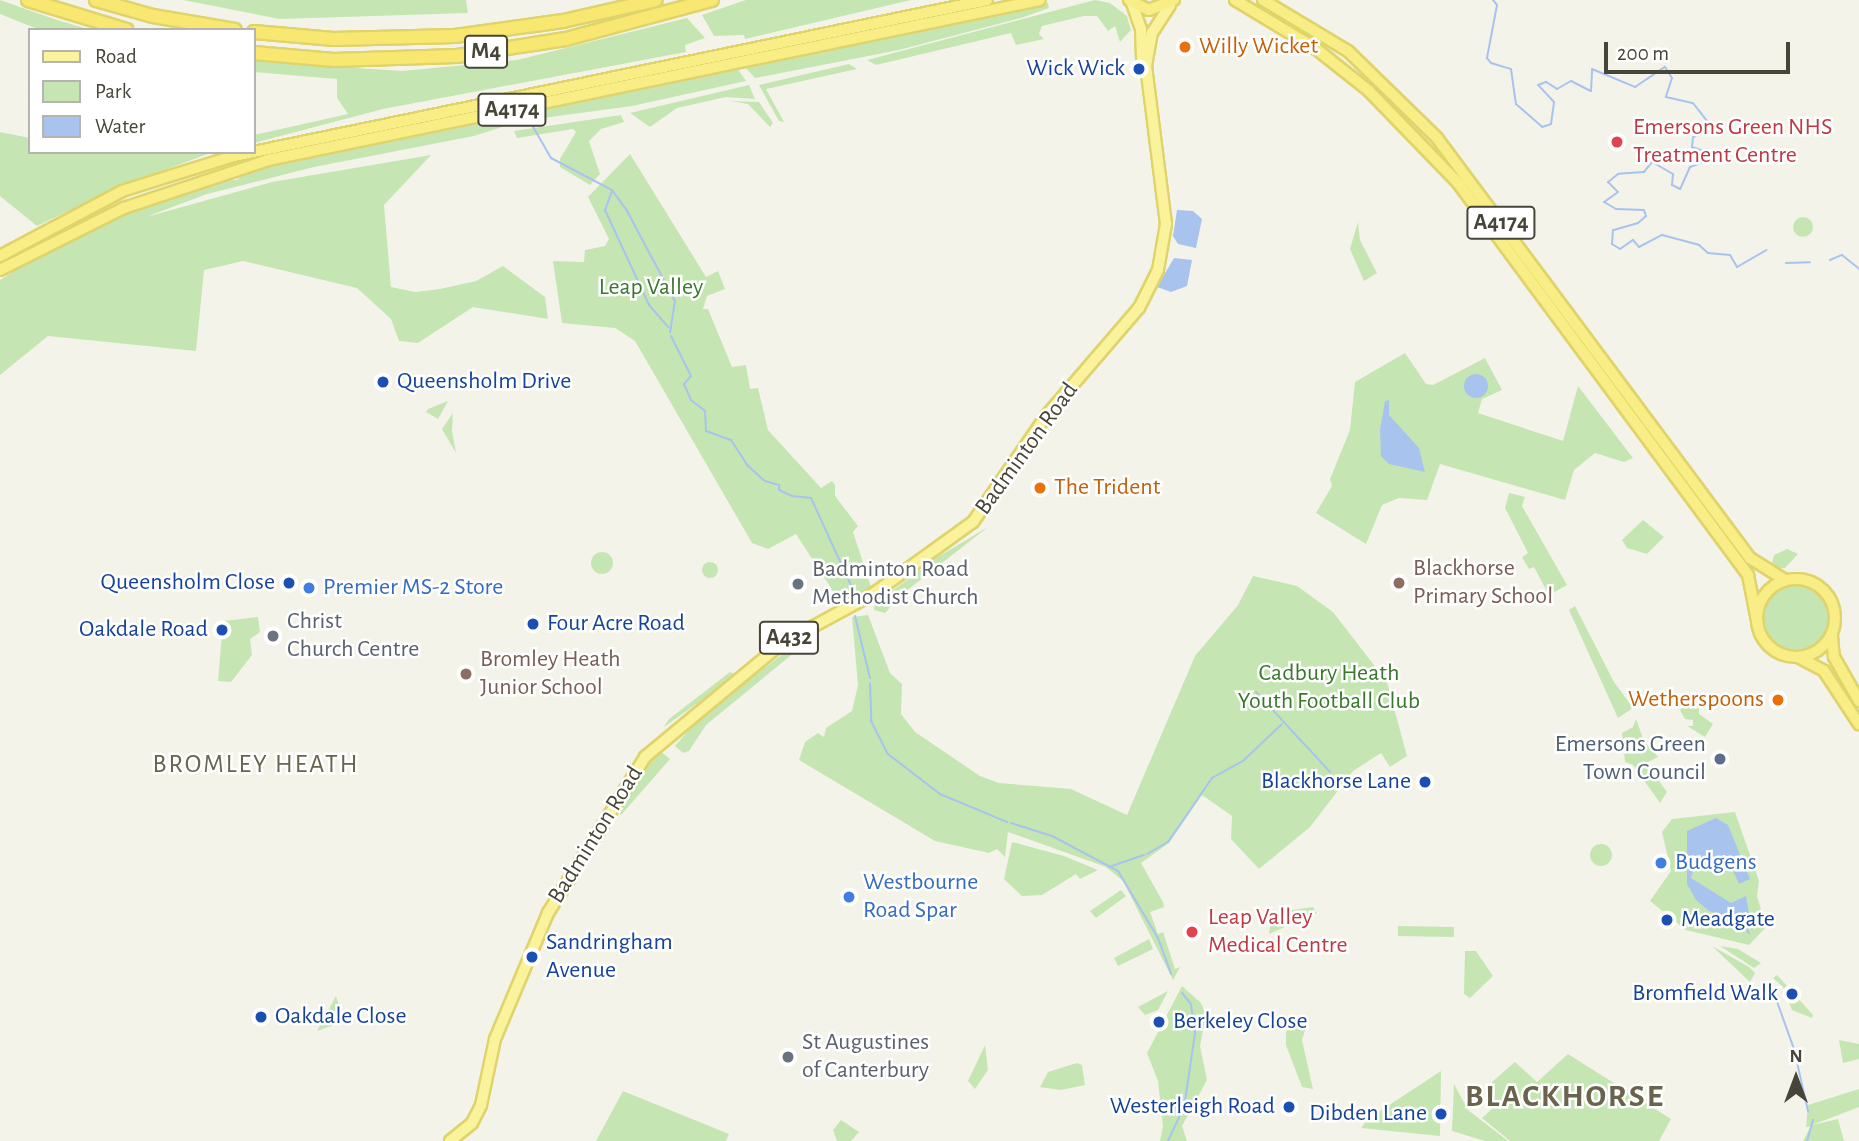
<!DOCTYPE html>
<style>
body{margin:0}
#map{position:relative;width:1859px;height:1141px;overflow:hidden;background:#f4f3e9;font-family:"Alegreya Sans",sans-serif}
div>[style]{position:absolute}
.green>*{inset:0;background:#c5e6b3;transform-origin:0 0}
.round{border-radius:50%}
.water>*{inset:0;background:#a8c3ee}
.stream>*{height:2px;margin:-1px;padding:0 1px;transform-origin:1px;border-radius:1px;background:#a8c3ee}
.roads{filter:drop-shadow(2px 0 #dfd46b) drop-shadow(-2px 0 #dfd46b) drop-shadow(0 2px #dfd46b) drop-shadow(0 -2px #dfd46b)}
.primary>*{height:10px;margin:-5px;padding:0 5px;transform-origin:5px;border-radius:5px;background:#faf39c}
.trunk>*{height:10px;margin:-5px;padding:0 5px;transform-origin:5px;border-radius:5px;background:#f9ed86}
.trunk>.ring{margin:-5px;padding:0;box-sizing:content-box;background:none;border:10px solid #f9ed86;border-radius:50%}
.motorway>*{height:12px;margin:-6px;padding:0 6px;transform-origin:6px;border-radius:6px;background:#f8e770}
.dots>*{width:19px;height:19px;translate:-50% -50%;box-sizing:border-box;border:4px solid #fff;border-radius:50%}
span{translate:-50% -50%;white-space:nowrap;text-align:center;line-height:1.15;-webkit-text-stroke:5px #fff;paint-order:stroke}
.shield-label span{padding:2px 5px;background:#fff;border:2px solid;border-radius:5px;-webkit-text-stroke-width:0}
.shield-label{font-size:23px;color:#474438;font-weight:700}
.food-label{font-size:24px;color:#c56008}
.left{translate:0 -50%;text-align:left}
.right{translate:-100% -50%;text-align:right}
.transit-label{font-size:24px;color:#164399}
.health-label{font-size:24px;color:#be3a42}
.park-label{font-size:24px;color:#39772d}
.street-label{font-size:24px;color:#474438}
.education-label{font-size:24px;color:#785e54}
.worship-label{font-size:24px;color:#5b616d}
.shop-label{font-size:24px;color:#366cbe}
.service-label{font-size:24px;color:#4e5e75}
.neighbourhood-label{font-size:26px;color:#6a644f;letter-spacing:2px}
.district-label{font-size:32px;color:#6a644f;font-weight:700;letter-spacing:2px}
.legend{position:absolute;left:28px;top:28px;width:228px;height:126px;box-sizing:border-box;background:#fff;border:2px solid #b5b4af;margin:0;padding:9px 12px;list-style:none;font-size:21px;color:#474438}
.legend li{display:flex;align-items:center;gap:14px;height:35px}
.legend b{width:35px;border:2px solid #b5b4af}
.north{position:absolute;left:1761px;top:1043px;width:70px;height:70px;-webkit-text-stroke:5px #fff;paint-order:stroke;rotate:0deg;font-size:19px;font-weight:700;line-height:28px;text-align:center;color:#474438}
.north::after{content:'';display:block;margin:auto;width:24px;height:32px;background:#474438;clip-path:polygon(50% 0,100% 100%,50% 72%,0 100%)}
.scale{position:absolute;left:1604px;top:42px;width:186px;height:32px;box-sizing:border-box;border:4px solid #474438;border-top:0;padding-left:9px;font-size:21px;line-height:24px;white-space:nowrap;color:#474438;-webkit-text-stroke:5px #fff;paint-order:stroke}
</style>
<div id="map">
<div class="green">
<i style="clip-path:polygon(0 0,54px 19px,91px 30px,40px 30px,0 14px)"></i>
<i style="clip-path:polygon(183px 0,466px 0,468px 13px,280px 19px)"></i>
<i style="clip-path:polygon(746px 0,911px 0,745px 39px,744px 35px,714px 36px,702px 15px)"></i>
<i style="clip-path:polygon(1095px 0,1110px 3px,1127px 16px,1131px 30px,1120px 42px,1115px 26px,1108px 31px,1097px 16px,1084px 16px,1042px 26px,1039px 34px,1044px 39px,1016px 45px,1011px 33px,876px 65px,867px 60px)"></i>
<i style="clip-path:polygon(1048px 3px,1049px 8px,1021px 18px,899px 50px,755px 78px,744px 66px)"></i>
<i style="clip-path:polygon(687px 18px,705px 38px,685px 45px,686px 52px,383px 109px,254px 143px,254px 135px,348px 114px,337px 98px,337px 79px,254px 72px,254px 61px,402px 71px,517px 60px)"></i>
<i style="clip-path:polygon(849px 64px,857px 69px,766px 89px,784px 122px,779px 121px,759px 85px)"></i>
<i style="clip-path:polygon(737px 68px,746px 81px,632px 106px,521px 121px,474px 136px,314px 167px,207px 194px,146px 217px,272px 182px,431px 155px,384px 205px,391px 287px,415px 292px,440px 289px,476px 281px,503px 266px,545px 297px,548px 319px,473px 307px,418px 343px,399px 341px,391px 319px,357px 288px,243px 261px,204px 270px,196px 351px,48px 336px,0 375px,0 280px,60px 242px,171px 195px,223px 179px,237px 180px,245px 172px,295px 160px)"></i>
<i style="clip-path:polygon(749px 85px,755px 99px,726px 97px,677px 108px,650px 127px,630px 113px)"></i>
<i style="clip-path:polygon(730px 101px,759px 102px,773px 123px,770px 127px,748px 104px)"></i>
<i style="clip-path:polygon(621px 115px,624px 122px,601px 129px,589px 141px,600px 174px,590px 185px,560px 167px,560px 159px,576px 132px,573px 129px,517px 138px,514px 131px)"></i>
<i style="clip-path:polygon(0 132px,30px 138px,30px 152px,213px 152px,116px 188px,37px 226px,0 196px)"></i>
<i style="clip-path:polygon(630px 154px,706px 277px,718px 271px,725px 289px,707px 296px,703px 309px,708px 309px,732px 367px,746px 365px,750px 389px,758px 388px,768px 430px,821px 488px,832px 481px,835px 485px,835px 496px,858px 526px,853px 532px,871px 587px,840px 602px,796px 534px,768px 549px,752px 543px,635px 341px,615px 328px,562px 323px,553px 261px,584px 262px,585px 250px,605px 246px,609px 239px,588px 197px)"></i>
<i class="round" style="left:1793px;top:217px;width:20px;height:20px"></i>
<i style="clip-path:polygon(1358px 222px,1360px 240px,1377px 273px,1364px 281px,1350px 249px)"></i>
<i style="clip-path:polygon(1405px 353px,1426px 384px,1433px 385px,1485px 358px,1502px 390px,1482px 399px,1478px 413px,1563px 441px,1578px 386px,1633px 458px,1624px 462px,1595px 453px,1574px 470px,1565px 500px,1440px 464px,1427px 500px,1399px 498px,1382px 505px,1366px 544px,1316px 513px,1332px 486px,1330px 479px,1350px 430px,1355px 382px)"></i>
<i style="clip-path:polygon(448px 401px,438px 419px,426px 412px,428px 409px)"></i>
<i style="clip-path:polygon(453px 413px,452px 431px,456px 453px,442px 429px)"></i>
<i style="clip-path:polygon(1509px 493px,1525px 497px,1522px 506px,1567px 585px,1549px 595px,1534px 567px,1529px 569px,1522px 557px,1528px 553px,1505px 508px)"></i>
<i style="clip-path:polygon(1643px 520px,1664px 537px,1647px 554px,1627px 548px,1622px 540px)"></i>
<i style="clip-path:polygon(988px 527px,901px 595px,885px 613px,874px 610px,875px 604px,936px 558px)"></i>
<i style="clip-path:polygon(1787px 549px,1798px 554px,1785px 568px,1771px 568px,1774px 555px)"></i>
<i class="round" style="left:591px;top:552px;width:22px;height:22px"></i>
<i class="round" style="left:702px;top:562px;width:16px;height:16px"></i>
<i style="clip-path:polygon(1253px 576px,1297px 586px,1333px 612px,1387px 682px,1407px 756px,1390px 767px,1381px 753px,1353px 771px,1310px 827px,1259px 869px,1231px 839px,1232px 816px,1202px 795px,1169px 843px,1141px 863px,1163px 902px,1164px 907px,1150px 912px,1158px 934px,1163px 932px,1175px 969px,1180px 967px,1173px 980px,1123px 881px,1106px 867px,1008px 832px,1005px 857px,997px 849px,989px 853px,935px 841px,799px 760px,805px 742px,818px 733px,824px 737px,826px 728px,852px 711px,858px 685px,852px 617px,868px 615px,890px 673px,902px 684px,901px 714px,915px 732px,980px 776px,999px 783px,1071px 789px,1127px 815px,1195px 656px,1238px 605px)"></i>
<i class="round" style="left:1763px;top:584px;width:66px;height:66px"></i>
<i style="clip-path:polygon(1575px 606px,1614px 682px,1633px 708px,1618px 718px,1569px 610px)"></i>
<i style="clip-path:polygon(258px 617px,260px 632px,250px 639px,252px 655px,231px 682px,218px 681px,223px 621px)"></i>
<i style="clip-path:polygon(800px 641px,801px 647px,706px 725px,689px 751px,683px 753px,675px 746px,701px 716px)"></i>
<i style="clip-path:polygon(730px 672px,737px 675px,664px 727px,669px 719px)"></i>
<i style="clip-path:polygon(1699px 702px,1699px 714px,1713px 724px,1705px 737px,1687px 726px,1693px 726px,1693px 720px,1685px 719px,1680px 710px,1687px 703px)"></i>
<i style="clip-path:polygon(1636px 719px,1644px 741px,1658px 757px,1646px 763px,1667px 792px,1660px 803px,1633px 765px,1625px 762px,1622px 733px,1633px 727px)"></i>
<i style="clip-path:polygon(661px 752px,670px 759px,621px 815px,616px 809px,646px 764px)"></i>
<i style="clip-path:polygon(1735px 812px,1759px 881px,1757px 896px,1766px 927px,1749px 945px,1686px 930px,1650px 901px,1671px 871px,1662px 832px,1672px 819px)"></i>
<i style="clip-path:polygon(1012px 842px,1064px 856px,1098px 870px,1080px 879px,1076px 874px,1042px 895px,1022px 896px,1004px 879px)"></i>
<i class="round" style="left:1590px;top:844px;width:22px;height:22px"></i>
<i style="clip-path:polygon(1121px 890px,1126px 896px,1096px 918px,1090px 911px)"></i>
<i style="clip-path:polygon(1313px 907px,1317px 913px,1269px 934px,1272px 913px)"></i>
<i style="left:1398px;top:926px;width:56px;height:10px;rotate:1deg"></i>
<i style="clip-path:polygon(1149px 939px,1153px 949px,1118px 966px,1114px 958px)"></i>
<i style="clip-path:polygon(1712px 946px,1749px 967px,1755px 973px,1750px 982px)"></i>
<i style="clip-path:polygon(1720px 946px,1738px 949px,1761px 963px,1754px 968px)"></i>
<i style="clip-path:polygon(1465px 951px,1476px 951px,1493px 976px,1470px 998px,1464px 994px)"></i>
<i style="clip-path:polygon(1777px 975px,1813px 1015px,1812px 1018px,1792px 1010px,1783px 987px,1773px 978px)"></i>
<i style="clip-path:polygon(1182px 986px,1201px 1003px,1206px 1015px,1200px 1046px,1207px 1080px,1182px 1126px,1187px 1141px,1160px 1141px,1163px 1126px,1158px 1081px,1147px 1053px)"></i>
<i style="clip-path:polygon(1168px 991px,1158px 1010px,1145px 1015px,1138px 1007px)"></i>
<i style="clip-path:polygon(336px 996px,342px 1015px,337px 1024px,317px 1031px)"></i>
<i style="clip-path:polygon(1308px 1021px,1302px 1040px,1313px 1089px,1302px 1087px,1286px 1045px,1286px 1032px,1291px 1025px)"></i>
<i style="clip-path:polygon(1839px 1040px,1859px 1044px,1859px 1059px,1843px 1063px)"></i>
<i style="clip-path:polygon(985px 1045px,988px 1070px,975px 1089px,968px 1081px)"></i>
<i style="clip-path:polygon(1568px 1054px,1671px 1119px,1659px 1141px,1510px 1141px,1482px 1118px,1495px 1106px,1492px 1082px,1515px 1062px,1537px 1082px)"></i>
<i style="clip-path:polygon(1077px 1063px,1082px 1065px,1085px 1085px,1061px 1090px,1040px 1087px,1048px 1072px)"></i>
<i style="clip-path:polygon(1441px 1071px,1440px 1136px,1361px 1128px,1368px 1119px)"></i>
<i style="clip-path:polygon(1454px 1084px,1468px 1110px,1508px 1141px,1485px 1141px,1452px 1131px)"></i>
<i style="clip-path:polygon(1859px 1089px,1859px 1107px,1812px 1125px,1838px 1119px,1844px 1141px,1803px 1141px,1811px 1126px,1806px 1127px,1808px 1105px)"></i>
<i style="clip-path:polygon(623px 1091px,729px 1134px,726px 1141px,596px 1141px)"></i>
<i style="clip-path:polygon(841px 1120px,859px 1132px,851px 1141px,837px 1141px,833px 1130px)"></i>
</div>
<div class="water">
<i style="clip-path:polygon(1177px 210px,1193px 211px,1202px 219px,1196px 248px,1178px 244px,1173px 236px)"></i>
<i style="clip-path:polygon(1174px 258px,1192px 260px,1187px 286px,1171px 292px,1157px 287px)"></i>
<i class="round" style="left:1464px;top:374px;width:24px;height:24px"></i>
<i style="clip-path:polygon(1389px 400px,1389px 415px,1419px 448px,1425px 472px,1389px 464px,1381px 456px,1380px 430px,1385px 401px)"></i>
<i style="clip-path:polygon(1716px 818px,1728px 825px,1750px 879px,1739px 884px,1729px 862px,1712px 856px,1695px 865px,1691px 878px,1731px 903px,1746px 896px,1750px 919px,1742px 922px,1709px 911px,1696px 900px,1687px 884px,1687px 831px)"></i>
</div>
<div class="stream">
<i style="left:1493px;top:0;width:6px;rotate:51deg"></i>
<i style="left:1497px;top:5px;width:54px;rotate:100.7deg"></i>
<i style="left:1487px;top:58px;width:6px;rotate:51deg"></i>
<i style="left:1491px;top:63px;width:21px;rotate:17deg"></i>
<i style="left:1511px;top:69px;width:35px;rotate:82deg"></i>
<i style="left:1516px;top:104px;width:35px;rotate:41deg"></i>
<i style="left:1542px;top:127px;width:9px;rotate:-18deg"></i>
<i style="left:1551px;top:124px;width:22px;rotate:-82deg"></i>
<i style="left:1554px;top:102px;width:23px;rotate:-133deg"></i>
<i style="left:1538px;top:85px;width:9px;rotate:-21deg"></i>
<i style="left:1546px;top:82px;width:13px;rotate:32deg"></i>
<i style="left:1557px;top:89px;width:16px;rotate:-30deg"></i>
<i style="left:1571px;top:81px;width:22px;rotate:27deg"></i>
<i style="left:1591px;top:91px;width:22px;rotate:-87deg"></i>
<i style="left:1592px;top:69px;width:47px;rotate:22.7deg"></i>
<i style="left:1635px;top:87px;width:36px;rotate:-34deg"></i>
<i style="left:1665px;top:67px;width:13px;rotate:58deg"></i>
<i style="left:1672px;top:78px;width:20px;rotate:108deg"></i>
<i style="left:1666px;top:97px;width:28px;rotate:13deg"></i>
<i style="left:1693px;top:103px;width:23px;rotate:52deg"></i>
<i style="left:1707px;top:121px;width:10px;rotate:79deg"></i>
<i style="left:1709px;top:131px;width:17px;rotate:159deg"></i>
<i style="left:1693px;top:137px;width:10px;rotate:96deg"></i>
<i style="left:1692px;top:147px;width:18px;rotate:19deg"></i>
<i style="left:1709px;top:153px;width:6px;rotate:81deg"></i>
<i style="left:1710px;top:159px;width:22px;rotate:158deg"></i>
<i style="left:1690px;top:167px;width:24px;rotate:114deg"></i>
<i style="left:1680px;top:189px;width:9px;rotate:-153deg"></i>
<i style="left:1672px;top:185px;width:11px;rotate:-85deg"></i>
<i style="left:1673px;top:174px;width:24px;rotate:-150deg"></i>
<i style="left:1652px;top:162px;width:13px;rotate:129deg"></i>
<i style="left:1644px;top:172px;width:26px;rotate:176deg"></i>
<i style="left:1618px;top:174px;width:13px;rotate:141deg"></i>
<i style="left:1608px;top:182px;width:14px;rotate:45deg"></i>
<i style="left:1618px;top:192px;width:17px;rotate:144deg"></i>
<i style="left:1604px;top:202px;width:14px;rotate:30deg"></i>
<i style="left:1616px;top:209px;width:28px;rotate:2deg"></i>
<i style="left:1644px;top:210px;width:6px;rotate:72deg"></i>
<i style="left:1646px;top:216px;width:11px;rotate:139deg"></i>
<i style="left:1638px;top:223px;width:26px;rotate:164deg"></i>
<i style="left:1613px;top:230px;width:14px;rotate:94deg"></i>
<i style="left:1612px;top:244px;width:9px;rotate:32deg"></i>
<i style="left:1620px;top:249px;width:16px;rotate:-35deg"></i>
<i style="left:1633px;top:240px;width:9px;rotate:49deg"></i>
<i style="left:1639px;top:247px;width:26px;rotate:-28deg"></i>
<i style="left:1662px;top:235px;width:38px;rotate:15deg"></i>
<i style="left:1699px;top:245px;width:12px;rotate:42deg"></i>
<i style="left:1708px;top:253px;width:22px;rotate:5deg"></i>
<i style="left:1730px;top:255px;width:14px;rotate:60deg"></i>
<i style="left:1737px;top:267px;width:34px;rotate:-30deg"></i>
<i style="left:532px;top:125px;width:38px;rotate:60deg"></i>
<i style="left:551px;top:158px;width:69px;rotate:27.7deg"></i>
<i style="left:612px;top:190px;width:24px;rotate:54deg"></i>
<i style="left:626px;top:209px;width:104px;rotate:62deg"></i>
<i style="left:675px;top:301px;width:32px;rotate:99deg"></i>
<i style="left:612px;top:191px;width:20px;rotate:110deg"></i>
<i style="left:605px;top:210px;width:105px;rotate:65.1deg"></i>
<i style="left:649px;top:305px;width:29px;rotate:49deg"></i>
<i style="left:1830px;top:260px;width:13px;rotate:-23deg"></i>
<i style="left:1842px;top:255px;width:22px;rotate:39deg"></i>
<i style="left:1786px;top:263px;width:24px;rotate:-2deg"></i>
<i style="left:671px;top:336px;width:45px;rotate:63.4deg"></i>
<i style="left:691px;top:376px;width:11px;rotate:131deg"></i>
<i style="left:684px;top:384px;width:17px;rotate:66deg"></i>
<i style="left:691px;top:400px;width:18px;rotate:38deg"></i>
<i style="left:705px;top:411px;width:20px;rotate:87deg"></i>
<i style="left:706px;top:431px;width:27px;rotate:20deg"></i>
<i style="left:731px;top:440px;width:30px;rotate:57deg"></i>
<i style="left:747px;top:465px;width:24px;rotate:42deg"></i>
<i style="left:765px;top:481px;width:15px;rotate:16deg"></i>
<i style="left:779px;top:485px;width:5px;rotate:90deg"></i>
<i style="left:779px;top:490px;width:14px;rotate:25deg"></i>
<i style="left:792px;top:496px;width:19px;rotate:6deg"></i>
<i style="left:811px;top:498px;width:106px;rotate:65.4deg"></i>
<i style="left:855px;top:616px;width:64px;rotate:76.4deg"></i>
<i style="left:870px;top:683px;width:38px;rotate:88deg"></i>
<i style="left:871px;top:721px;width:37px;rotate:63deg"></i>
<i style="left:888px;top:754px;width:66px;rotate:37.6deg"></i>
<i style="left:940px;top:794px;width:73px;rotate:22.7deg"></i>
<i style="left:1256px;top:692px;width:109px;rotate:47.2deg"></i>
<i style="left:1011px;top:823px;width:43px;rotate:17.6deg"></i>
<i style="left:1052px;top:836px;width:75px;rotate:27.9deg"></i>
<i style="left:1118px;top:871px;width:78px;rotate:59.2deg"></i>
<i style="left:1158px;top:938px;width:38px;rotate:70deg"></i>
<i style="left:1147px;top:854px;width:24px;rotate:-30deg"></i>
<i style="left:1168px;top:842px;width:78px;rotate:-55.5deg"></i>
<i style="left:1212px;top:778px;width:37px;rotate:-29deg"></i>
<i style="left:1244px;top:760px;width:52px;rotate:-43.5deg"></i>
<i style="left:1109px;top:867px;width:37px;rotate:-19deg"></i>
<i style="left:1742px;top:922px;width:13px;rotate:58deg"></i>
<i style="left:1770px;top:982px;width:71px;rotate:70.3deg"></i>
<i style="left:1794px;top:1049px;width:64px;rotate:77.3deg"></i>
<i style="left:1168px;top:1141px;width:38px;rotate:-65deg"></i>
<i style="left:1184px;top:1107px;width:75px;rotate:-81.5deg"></i>
<i style="left:1195px;top:1033px;width:29px;rotate:-98deg"></i>
<i style="left:1191px;top:1004px;width:14px;rotate:-129deg"></i>
<i style="left:1807px;top:1141px;width:22px;rotate:-74deg"></i>
</div>
<div class="roads">
<div class="primary">
<i style="left:1132px;top:3px;width:28px;rotate:71deg"></i>
<i style="left:1141px;top:29px;width:30px;rotate:88deg"></i>
<i style="left:450px;top:1141px;width:28px;rotate:-39deg"></i>
<i style="left:472px;top:1123px;width:20px;rotate:-63deg"></i>
<i style="left:481px;top:1105px;width:67px;rotate:-78deg"></i>
<i style="left:495px;top:1039px;width:137px;rotate:-67.2deg"></i>
<i style="left:548px;top:913px;width:184px;rotate:-58.1deg"></i>
<i style="left:645px;top:757px;width:177px;rotate:-39.7deg"></i>
<i style="left:781px;top:644px;width:105px;rotate:-28.5deg"></i>
<i style="left:873px;top:594px;width:123px;rotate:-35.8deg"></i>
<i style="left:973px;top:522px;width:129px;rotate:-55.4deg"></i>
<i style="left:1046px;top:416px;width:143px;rotate:-49.3deg"></i>
<i style="left:1139px;top:308px;width:42px;rotate:-63.4deg"></i>
<i style="left:1158px;top:270px;width:47px;rotate:-80.1deg"></i>
<i style="left:1166px;top:224px;width:159px;rotate:-97.2deg"></i>
<i style="left:1146px;top:66px;width:34px;rotate:-80deg"></i>
<i style="left:1152px;top:33px;width:33px;rotate:-57deg"></i>
</div>
<div class="trunk">
<i style="left:1129px;top:0;width:22px;rotate:27deg"></i>
<i style="left:1149px;top:10px;width:27px;rotate:-22deg"></i>
<i style="left:1235px;top:0;width:93px;rotate:31deg"></i>
<i style="left:1315px;top:48px;width:69px;rotate:38.5deg"></i>
<i style="left:1369px;top:91px;width:128px;rotate:45.9deg"></i>
<i style="left:1458px;top:183px;width:488px;rotate:53.5deg"></i>
<i style="left:1748px;top:575px;width:52px;rotate:78.9deg"></i>
<i style="left:1263px;top:0;width:99px;rotate:31deg"></i>
<i style="left:1348px;top:51px;width:124px;rotate:44.3deg"></i>
<i style="left:1437px;top:138px;width:524px;rotate:53.31deg"></i>
<i style="left:1750px;top:558px;width:39px;rotate:32deg"></i>
<i style="left:0;top:256px;width:138px;rotate:-28deg"></i>
<i style="left:122px;top:191px;width:117px;rotate:-17.4deg"></i>
<i style="left:234px;top:156px;width:769px;rotate:-11.7deg"></i>
<i style="left:0;top:270px;width:139px;rotate:-26.6deg"></i>
<i style="left:124px;top:208px;width:152px;rotate:-18.4deg"></i>
<i style="left:268px;top:160px;width:788px;rotate:-11.71deg"></i>
<i class="ring" style="left:1757px;top:579px;width:68px;height:68px"></i>
<i style="left:1832px;top:636px;width:21px;rotate:85deg"></i>
<i style="left:1834px;top:657px;width:51px;rotate:60.4deg"></i>
<i style="left:1800px;top:658px;width:27px;rotate:28deg"></i>
<i style="left:1824px;top:671px;width:64px;rotate:56.6deg"></i>
</div>
<div class="motorway">
<i style="left:28px;top:0;width:103px;rotate:16.9deg"></i>
<i style="left:96px;top:0;width:59px;rotate:15.7deg"></i>
<i style="left:153px;top:16px;width:83px;rotate:9.7deg"></i>
<i style="left:254px;top:32px;width:80px;rotate:5deg"></i>
<i style="left:334px;top:39px;width:121px;rotate:-1.4deg"></i>
<i style="left:455px;top:36px;width:109px;rotate:-7.9deg"></i>
<i style="left:563px;top:21px;width:95px;rotate:-12.7deg"></i>
<i style="left:254px;top:53px;width:80px;rotate:5deg"></i>
<i style="left:334px;top:60px;width:123px;rotate:-1.9deg"></i>
<i style="left:457px;top:56px;width:110px;rotate:-8.9deg"></i>
<i style="left:566px;top:39px;width:151px;rotate:-15deg"></i>
</div>
</div>
<div class="dots">
<i style="left:1185px;top:47px;background:#e8710a"></i>
<i style="left:1139px;top:69px;background:#1a4fb4"></i>
<i style="left:1617px;top:142px;background:#e0444e"></i>
<i style="left:383px;top:382px;background:#1a4fb4"></i>
<i style="left:1040px;top:488px;background:#e8710a"></i>
<i style="left:289px;top:583px;background:#1a4fb4"></i>
<i style="left:1399px;top:583px;background:#8d6e63"></i>
<i style="left:798px;top:584px;background:#6b7280"></i>
<i style="left:309px;top:588px;background:#3f7fe0"></i>
<i style="left:533px;top:624px;background:#1a4fb4"></i>
<i style="left:222px;top:630px;background:#1a4fb4"></i>
<i style="left:273px;top:636px;background:#6b7280"></i>
<i style="left:466px;top:674px;background:#8d6e63"></i>
<i style="left:1778px;top:700px;background:#e8710a"></i>
<i style="left:1720px;top:759px;background:#5c6f8a"></i>
<i style="left:1425px;top:782px;background:#1a4fb4"></i>
<i style="left:1661px;top:863px;background:#3f7fe0"></i>
<i style="left:849px;top:897px;background:#3f7fe0"></i>
<i style="left:1667px;top:920px;background:#1a4fb4"></i>
<i style="left:1192px;top:932px;background:#e0444e"></i>
<i style="left:532px;top:957px;background:#1a4fb4"></i>
<i style="left:1792px;top:994px;background:#1a4fb4"></i>
<i style="left:261px;top:1017px;background:#1a4fb4"></i>
<i style="left:1159px;top:1022px;background:#1a4fb4"></i>
<i style="left:788px;top:1057px;background:#6b7280"></i>
<i style="left:1289px;top:1107px;background:#1a4fb4"></i>
<i style="left:1441px;top:1114px;background:#1a4fb4"></i>
</div>
<div class="shield-label">
<span style="left:486px;top:52px">M4</span>
<span style="left:512px;top:110px">A4174</span>
<span style="left:1501px;top:223px">A4174</span>
<span style="left:789px;top:638px">A432</span>
</div>
<div class="food-label">
<span class="left" style="left:1199px;top:47px">Willy Wicket</span>
<span class="left" style="left:1054px;top:488px">The Trident</span>
<span class="right" style="left:1764px;top:700px">Wetherspoons</span>
</div>
<div class="transit-label">
<span class="right" style="left:1125px;top:69px">Wick Wick</span>
<span class="left" style="left:397px;top:382px">Queensholm Drive</span>
<span class="right" style="left:275px;top:583px">Queensholm Close</span>
<span class="left" style="left:547px;top:624px">Four Acre Road</span>
<span class="right" style="left:208px;top:630px">Oakdale Road</span>
<span class="right" style="left:1411px;top:782px">Blackhorse Lane</span>
<span class="left" style="left:1681px;top:920px">Meadgate</span>
<span class="left" style="left:546px;top:957px">Sandringham<br>Avenue</span>
<span class="right" style="left:1778px;top:994px">Bromfield Walk</span>
<span class="left" style="left:275px;top:1017px">Oakdale Close</span>
<span class="left" style="left:1173px;top:1022px">Berkeley Close</span>
<span class="right" style="left:1275px;top:1107px">Westerleigh Road</span>
<span class="right" style="left:1427px;top:1114px">Dibden Lane</span>
</div>
<div class="health-label">
<span class="left" style="left:1633px;top:142px">Emersons Green NHS<br>Treatment Centre</span>
<span class="left" style="left:1208px;top:932px">Leap Valley<br>Medical Centre</span>
</div>
<div class="park-label">
<span style="left:651px;top:288px">Leap Valley</span>
<span style="left:1329px;top:688px">Cadbury Heath<br>Youth Football Club</span>
</div>
<div class="street-label">
<span style="left:1027px;top:449px;rotate:-54deg">Badminton Road</span>
<span style="left:596px;top:835px;rotate:-58deg">Badminton Road</span>
</div>
<div class="education-label">
<span class="left" style="left:1413px;top:583px">Blackhorse<br>Primary School</span>
<span class="left" style="left:480px;top:674px">Bromley Heath<br>Junior School</span>
</div>
<div class="worship-label">
<span class="left" style="left:812px;top:584px">Badminton Road<br>Methodist Church</span>
<span class="left" style="left:287px;top:636px">Christ<br>Church Centre</span>
<span class="left" style="left:802px;top:1057px">St Augustines<br>of Canterbury</span>
</div>
<div class="shop-label">
<span class="left" style="left:323px;top:588px">Premier MS-2 Store</span>
<span class="left" style="left:1675px;top:863px">Budgens</span>
<span class="left" style="left:863px;top:897px">Westbourne<br>Road Spar</span>
</div>
<div class="service-label">
<span class="right" style="left:1706px;top:759px">Emersons Green<br>Town Council</span>
</div>
<div class="neighbourhood-label">
<span style="left:256px;top:765px">BROMLEY HEATH</span>
</div>
<div class="district-label">
<span style="left:1565px;top:1096px">BLACKHORSE</span>
</div>
<ul class="legend">
<li><b style="height:9px;background:#faf39c"></b>Road</li>
<li><b style="height:19px;background:#c5e6b3"></b>Park</li>
<li><b style="height:19px;background:#a8c3ee"></b>Water</li>
</ul>
<div class="north">N</div>
<div class="scale">200 m</div>
</div>
